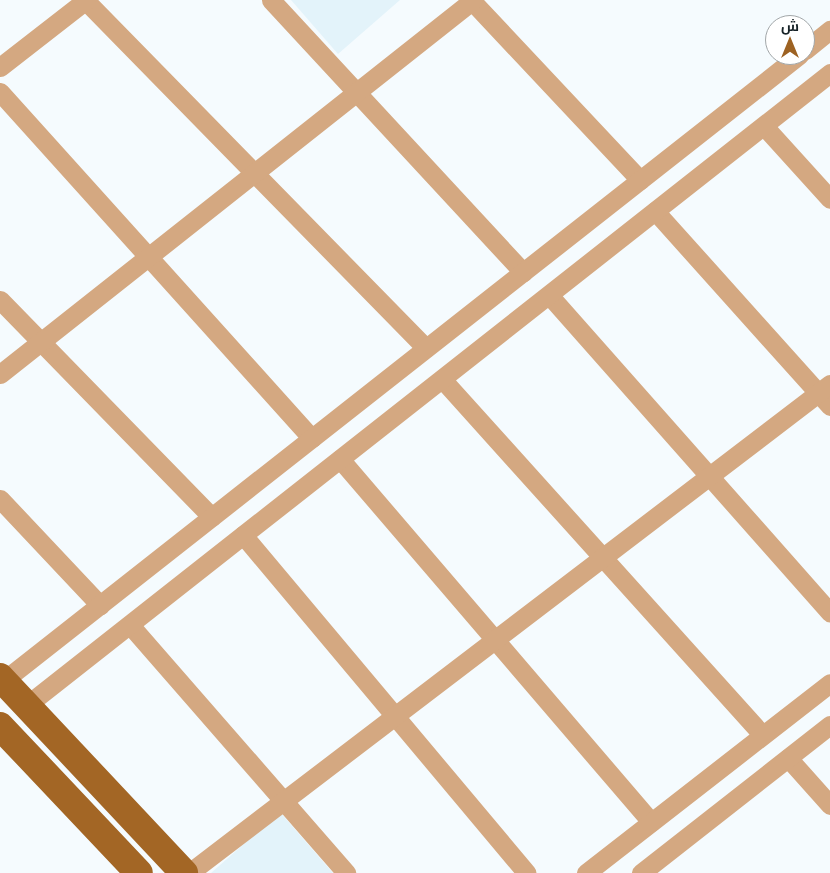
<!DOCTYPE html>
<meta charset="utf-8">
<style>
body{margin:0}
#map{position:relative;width:830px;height:873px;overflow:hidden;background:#f5fbfe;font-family:Quicksand,Cairo,sans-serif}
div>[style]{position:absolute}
.built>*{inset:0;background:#e3f3fa}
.minor>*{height:19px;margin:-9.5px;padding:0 9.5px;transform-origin:9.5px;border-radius:9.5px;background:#d4a881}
.primary>*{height:28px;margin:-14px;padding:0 14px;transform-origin:14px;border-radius:14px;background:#a36625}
span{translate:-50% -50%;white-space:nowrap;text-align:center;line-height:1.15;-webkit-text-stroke:4px #fff;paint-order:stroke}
.north{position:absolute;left:765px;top:15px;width:50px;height:50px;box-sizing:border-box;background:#fff;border:1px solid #a2a7a9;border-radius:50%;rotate:0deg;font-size:14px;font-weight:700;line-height:20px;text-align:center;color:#162227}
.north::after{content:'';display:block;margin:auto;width:18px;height:22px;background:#9d6222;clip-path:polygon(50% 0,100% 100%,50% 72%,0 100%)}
</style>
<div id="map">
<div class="built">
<i style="clip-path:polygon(291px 0,400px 0,338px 54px)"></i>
<i style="clip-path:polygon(280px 812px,333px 873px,211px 873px)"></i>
</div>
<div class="minor">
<i style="left:85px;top:0;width:487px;rotate:45.6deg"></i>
<i style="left:271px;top:0;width:371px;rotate:47.2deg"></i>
<i style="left:471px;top:0;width:247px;rotate:46.8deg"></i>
<i style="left:805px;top:50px;width:32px;rotate:-39deg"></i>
<i style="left:0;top:67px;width:109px;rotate:-37.9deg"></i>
<i style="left:0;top:92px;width:466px;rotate:48deg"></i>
<i style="left:764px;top:126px;width:98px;rotate:47.9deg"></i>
<i style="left:655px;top:211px;width:262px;rotate:48.1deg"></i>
<i style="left:549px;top:295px;width:424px;rotate:48.5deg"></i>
<i style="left:0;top:300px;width:303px;rotate:45.7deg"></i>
<i style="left:0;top:374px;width:603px;rotate:-38.33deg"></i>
<i style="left:442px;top:379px;width:479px;rotate:48deg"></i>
<i style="left:340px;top:459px;width:478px;rotate:49.4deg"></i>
<i style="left:0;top:499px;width:146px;rotate:46.7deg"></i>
<i style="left:243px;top:535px;width:441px;rotate:50deg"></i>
<i style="left:130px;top:625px;width:329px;rotate:48.9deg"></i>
<i style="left:3px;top:681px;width:1013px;rotate:-38.18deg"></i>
<i style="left:27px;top:705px;width:1022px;rotate:-38.2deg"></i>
<i style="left:788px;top:758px;width:63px;rotate:48.2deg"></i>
<i style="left:189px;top:873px;width:806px;rotate:-37.34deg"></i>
<i style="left:586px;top:873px;width:309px;rotate:-37.9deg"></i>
<i style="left:641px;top:873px;width:240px;rotate:-38.1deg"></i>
</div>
<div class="primary">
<i style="left:0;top:677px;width:269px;rotate:46.8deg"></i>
<i style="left:0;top:726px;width:202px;rotate:46.6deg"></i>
</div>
<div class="north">ش</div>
</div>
